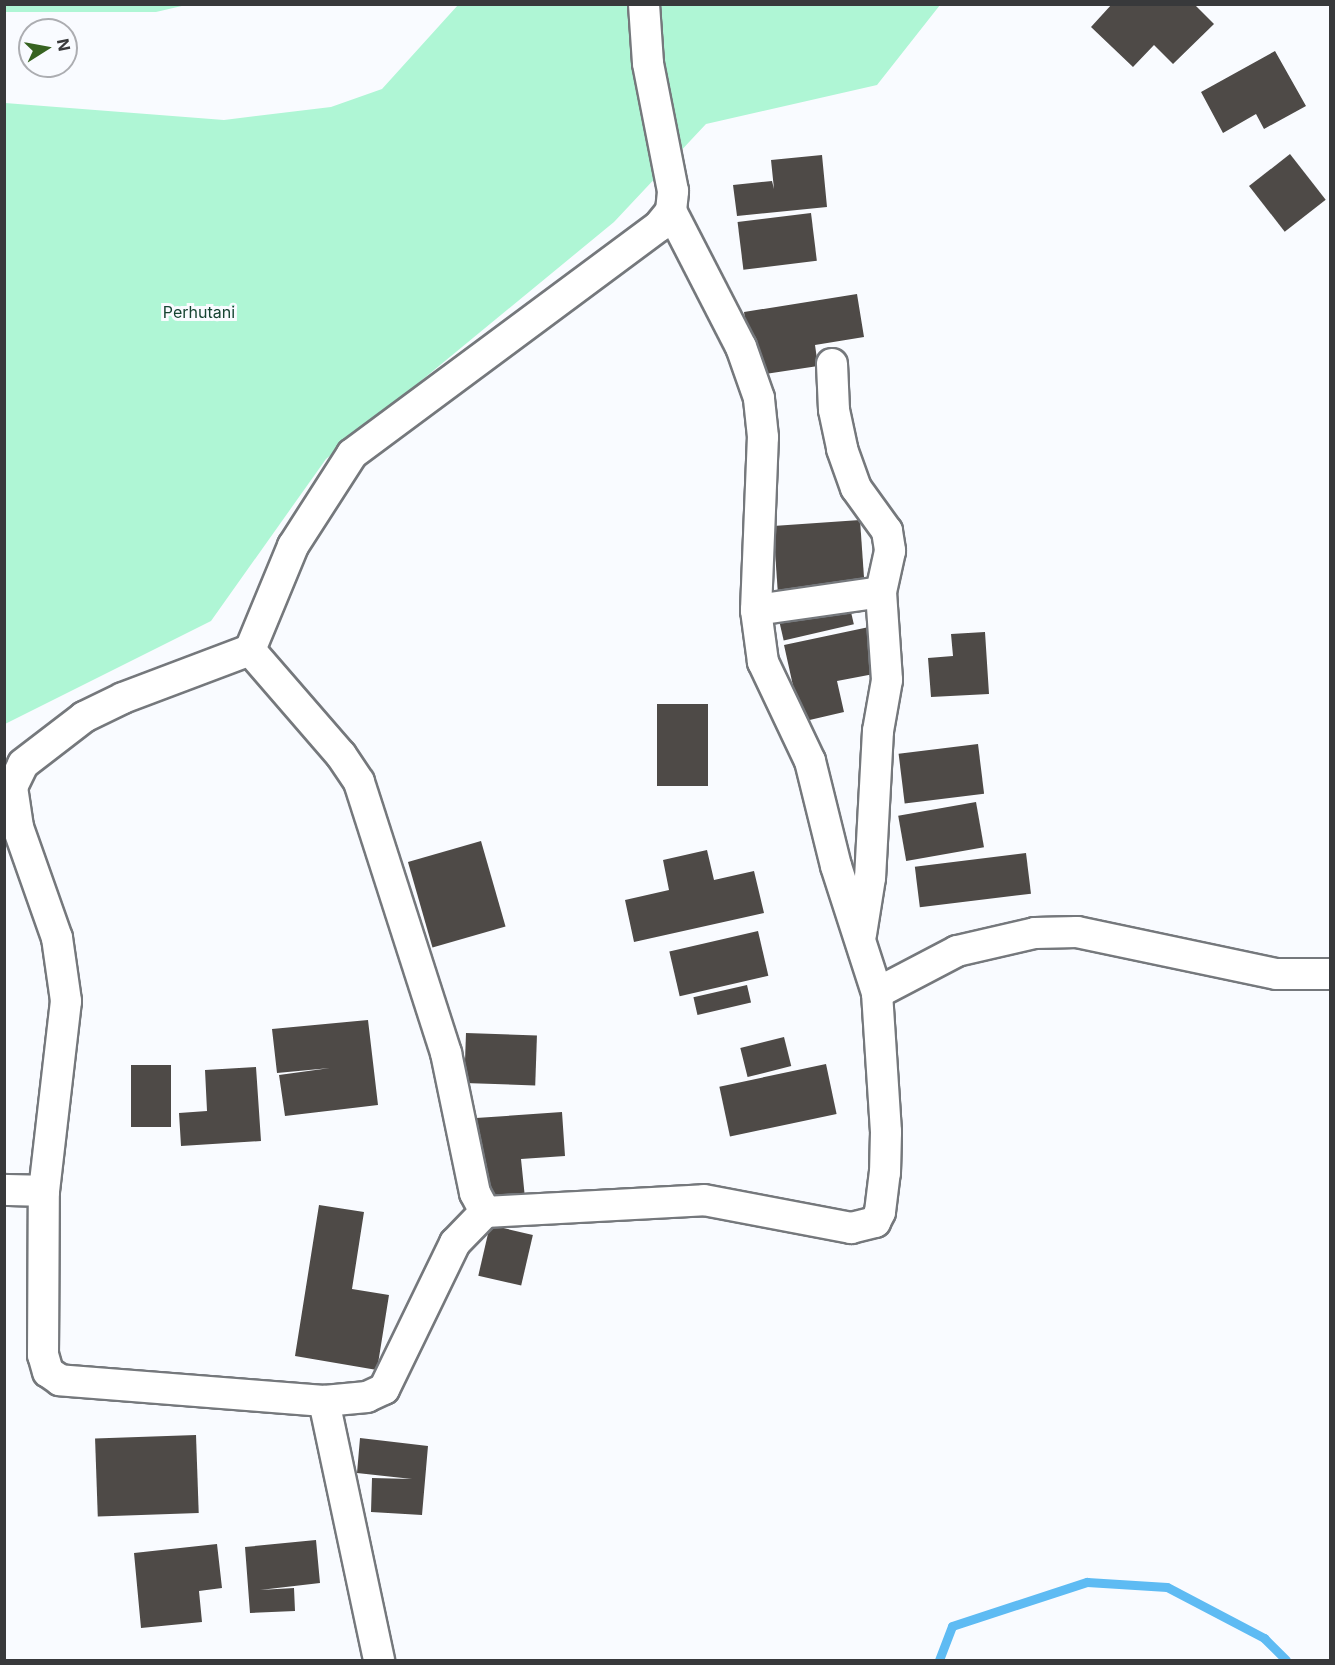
<!DOCTYPE html>
<style>
body{margin:0}
#map{position:relative;width:1335px;height:1665px;overflow:hidden;background:#f9fbff;font-family:Inter,sans-serif}
div>[style]{position:absolute}
.green>*{inset:0;background:#aff6d5}
.stream>*{height:9px;margin:-4.5px;padding:0 4.5px;transform-origin:4.5px;border-radius:4.5px;background:#5ebbf3}
.building>*{inset:0;background:#4e4a47;transform-origin:0 0}
.roads{filter:drop-shadow(2px 0 #75787c) drop-shadow(-2px 0 #75787c) drop-shadow(0 2px #75787c) drop-shadow(0 -2px #75787c)}
.minor>*{height:30px;margin:-15px;padding:0 15px;transform-origin:15px;border-radius:15px;background:#fff}
span{translate:-50% -50%;white-space:nowrap;text-align:center;line-height:1.15;-webkit-text-stroke:6px #f9fbff;paint-order:stroke}
.park-label{font-size:16px;color:#164432}
.frame{position:absolute;inset:0;border:6px solid #38393b;pointer-events:none}
.north{position:absolute;left:18px;top:18px;width:60px;height:60px;box-sizing:border-box;background:#f9fbff;border:2px solid #acadb1;border-radius:50%;rotate:79deg;font-size:16px;font-weight:700;line-height:24px;text-align:center;color:#38393b}
.north::after{content:'';display:block;margin:auto;width:21px;height:27px;background:#376321;clip-path:polygon(50% 0,100% 100%,50% 72%,0 100%)}
</style>
<div id="map">
<div class="green">
<i style="clip-path:polygon(5px 4px,186px 4px,186px 5px,156px 12px,5px 12px)"></i>
<i style="clip-path:polygon(458px 5px,940px 5px,877px 85px,706px 124px,614px 222px,326px 459px,211px 621px,5px 724px,5px 103px,224px 120px,331px 107px,382px 89px)"></i>
</div>
<div class="stream">
<i style="left:939px;top:1660px;width:36px;rotate:-69deg"></i>
<i style="left:952px;top:1626px;width:142px;rotate:-18.1deg"></i>
<i style="left:1087px;top:1582px;width:80px;rotate:3.6deg"></i>
<i style="left:1167px;top:1587px;width:110px;rotate:27.7deg"></i>
<i style="left:1264px;top:1638px;width:31px;rotate:45deg"></i>
</div>
<div class="building">
<i style="clip-path:polygon(1112px 4px,1194px 4px,1214px 24px,1173px 64px,1154px 45px,1133px 67px,1091px 27px)"></i>
<i style="clip-path:polygon(1275px 51px,1306px 106px,1264px 129px,1256px 114px,1223px 133px,1201px 92px)"></i>
<i style="left:1290px;top:154px;width:58px;height:52px;rotate:52deg"></i>
<i style="clip-path:polygon(822px 155px,827px 207px,737px 216px,733px 185px,772px 181px,774px 189px,771px 160px)"></i>
<i style="left:811px;top:213px;width:48px;height:74px;rotate:83deg"></i>
<i style="clip-path:polygon(857px 294px,864px 337px,815px 345px,818px 366px,753px 376px,744px 312px)"></i>
<i style="left:860px;top:520px;width:71px;height:87px;rotate:86deg"></i>
<i style="left:848px;top:599px;width:26px;height:72px;rotate:77deg"></i>
<i style="clip-path:polygon(869px 627px,879px 673px,837px 681px,844px 712px,801px 722px,784px 645px)"></i>
<i style="clip-path:polygon(985px 632px,989px 694px,931px 697px,928px 658px,953px 656px,951px 634px)"></i>
<i style="left:657px;top:704px;width:51px;height:82px"></i>
<i style="left:978px;top:744px;width:50px;height:80px;rotate:83deg"></i>
<i style="left:976px;top:802px;width:46px;height:79px;rotate:80deg"></i>
<i style="left:481px;top:841px;width:89px;height:76px;rotate:74deg"></i>
<i style="clip-path:polygon(707px 850px,714px 880px,754px 871px,764px 913px,634px 942px,625px 900px,669px 890px,663px 860px)"></i>
<i style="left:1026px;top:853px;width:41px;height:112px;rotate:83deg"></i>
<i style="left:758px;top:931px;width:46px;height:91px;rotate:77deg"></i>
<i style="left:747px;top:985px;width:18px;height:55px;rotate:77deg"></i>
<i style="clip-path:polygon(368px 1020px,378px 1105px,285px 1116px,279px 1075px,330px 1068px,277px 1073px,272px 1029px)"></i>
<i style="left:466px;top:1033px;width:71px;height:50px;rotate:2deg"></i>
<i style="left:784px;top:1037px;width:30px;height:45px;rotate:76deg"></i>
<i style="left:826px;top:1064px;width:51px;height:109px;rotate:78deg"></i>
<i style="left:131px;top:1065px;width:40px;height:62px"></i>
<i style="clip-path:polygon(256px 1067px,261px 1141px,181px 1146px,179px 1113px,207px 1111px,205px 1070px)"></i>
<i style="clip-path:polygon(562px 1112px,565px 1156px,521px 1159px,525px 1198px,482px 1200px,476px 1118px)"></i>
<i style="clip-path:polygon(319px 1205px,364px 1212px,352px 1289px,389px 1295px,377px 1370px,295px 1356px)"></i>
<i style="left:490px;top:1225px;width:44px;height:52px;rotate:13deg"></i>
<i style="left:196px;top:1435px;width:78px;height:101px;rotate:88deg"></i>
<i style="clip-path:polygon(360px 1438px,428px 1446px,422px 1515px,371px 1512px,372px 1478px,412px 1479px,357px 1473px)"></i>
<i style="clip-path:polygon(316px 1540px,320px 1583px,260px 1590px,294px 1588px,295px 1611px,250px 1613px,245px 1547px)"></i>
<i style="clip-path:polygon(217px 1544px,222px 1588px,199px 1591px,202px 1622px,141px 1628px,134px 1553px)"></i>
</div>
<div class="roads">
<div class="minor">
<i style="left:832px;top:364px;width:46px;rotate:87.5deg"></i>
<i style="left:834px;top:410px;width:40px;rotate:78deg"></i>
<i style="left:842px;top:449px;width:41px;rotate:70.3deg"></i>
<i style="left:856px;top:488px;width:53px;rotate:54.2deg"></i>
<i style="left:887px;top:531px;width:20px;rotate:81deg"></i>
<i style="left:890px;top:551px;width:42px;rotate:102.4deg"></i>
<i style="left:756px;top:610px;width:126px;rotate:-8.2deg"></i>
<i style="left:881px;top:592px;width:88px;rotate:86.1deg"></i>
<i style="left:887px;top:680px;width:52px;rotate:100deg"></i>
<i style="left:878px;top:731px;width:147px;rotate:93.1deg"></i>
<i style="left:870px;top:878px;width:57px;rotate:99.1deg"></i>
<i style="left:250px;top:650px;width:139px;rotate:49.1deg"></i>
<i style="left:341px;top:755px;width:32px;rotate:56deg"></i>
<i style="left:359px;top:782px;width:285px;rotate:72.2deg"></i>
<i style="left:446px;top:1053px;width:143px;rotate:78.3deg"></i>
<i style="left:475px;top:1193px;width:21px;rotate:62deg"></i>
<i style="left:485px;top:1212px;width:219px;rotate:-3.1deg"></i>
<i style="left:704px;top:1200px;width:150px;rotate:10.8deg"></i>
<i style="left:851px;top:1228px;width:25px;rotate:-14deg"></i>
<i style="left:875px;top:1222px;width:11px;rotate:-63deg"></i>
<i style="left:880px;top:1212px;width:39px;rotate:-83deg"></i>
<i style="left:885px;top:1173px;width:41px;rotate:-88.6deg"></i>
<i style="left:886px;top:1132px;width:139px;rotate:-93.7deg"></i>
<i style="left:877px;top:993px;width:133px;rotate:-107.9deg"></i>
<i style="left:836px;top:866px;width:108px;rotate:-103.9deg"></i>
<i style="left:810px;top:761px;width:110px;rotate:-115.4deg"></i>
<i style="left:763px;top:662px;width:52px;rotate:-97.7deg"></i>
<i style="left:756px;top:610px;width:173px;rotate:-87.7deg"></i>
<i style="left:763px;top:437px;width:39px;rotate:-96deg"></i>
<i style="left:759px;top:398px;width:54px;rotate:-109.4deg"></i>
<i style="left:741px;top:347px;width:153px;rotate:-117.2deg"></i>
<i style="left:877px;top:993px;width:90px;rotate:-27.7deg"></i>
<i style="left:957px;top:951px;width:80px;rotate:-13deg"></i>
<i style="left:1035px;top:933px;width:42px;rotate:-1.4deg"></i>
<i style="left:1077px;top:932px;width:203px;rotate:11.9deg"></i>
<i style="left:1276px;top:974px;width:54px"></i>
<i style="left:4px;top:1190px;width:40px;rotate:1.4deg"></i>
<i style="left:485px;top:1212px;width:43px;rotate:134.1deg"></i>
<i style="left:455px;top:1243px;width:162px;rotate:115.9deg"></i>
<i style="left:384px;top:1389px;width:19px;rotate:155deg"></i>
<i style="left:367px;top:1397px;width:43px;rotate:174.7deg"></i>
<i style="left:324px;top:1401px;width:265px;rotate:-175.5deg"></i>
<i style="left:60px;top:1380px;width:14px;rotate:-146deg"></i>
<i style="left:48px;top:1372px;width:18px;rotate:-106deg"></i>
<i style="left:43px;top:1355px;width:164px;rotate:-89.7deg"></i>
<i style="left:44px;top:1191px;width:191px;rotate:-83.4deg"></i>
<i style="left:66px;top:1001px;width:64px;rotate:-98.1deg"></i>
<i style="left:57px;top:938px;width:118px;rotate:-109.4deg"></i>
<i style="left:18px;top:827px;width:40px;rotate:-98.5deg"></i>
<i style="left:12px;top:787px;width:25px;rotate:-64deg"></i>
<i style="left:23px;top:764px;width:77px;rotate:-37.6deg"></i>
<i style="left:84px;top:717px;width:43px;rotate:-26deg"></i>
<i style="left:123px;top:698px;width:136px;rotate:-20.7deg"></i>
<i style="left:250px;top:650px;width:113px;rotate:-67.5deg"></i>
<i style="left:293px;top:546px;width:109px;rotate:-57.3deg"></i>
<i style="left:352px;top:454px;width:382px;rotate:-36.6deg"></i>
<i style="left:659px;top:226px;width:19px;rotate:-51deg"></i>
<i style="left:671px;top:211px;width:20px;rotate:-84deg"></i>
<i style="left:673px;top:191px;width:130px;rotate:-101.1deg"></i>
<i style="left:648px;top:63px;width:59px;rotate:-93.9deg"></i>
<i style="left:324px;top:1401px;width:265px;rotate:78deg"></i>
</div>
</div>
<div class="park-label">
<span style="left:199px;top:312px">Perhutani</span>
</div>
<div class="frame"></div>
<div class="north">N</div>
</div>
